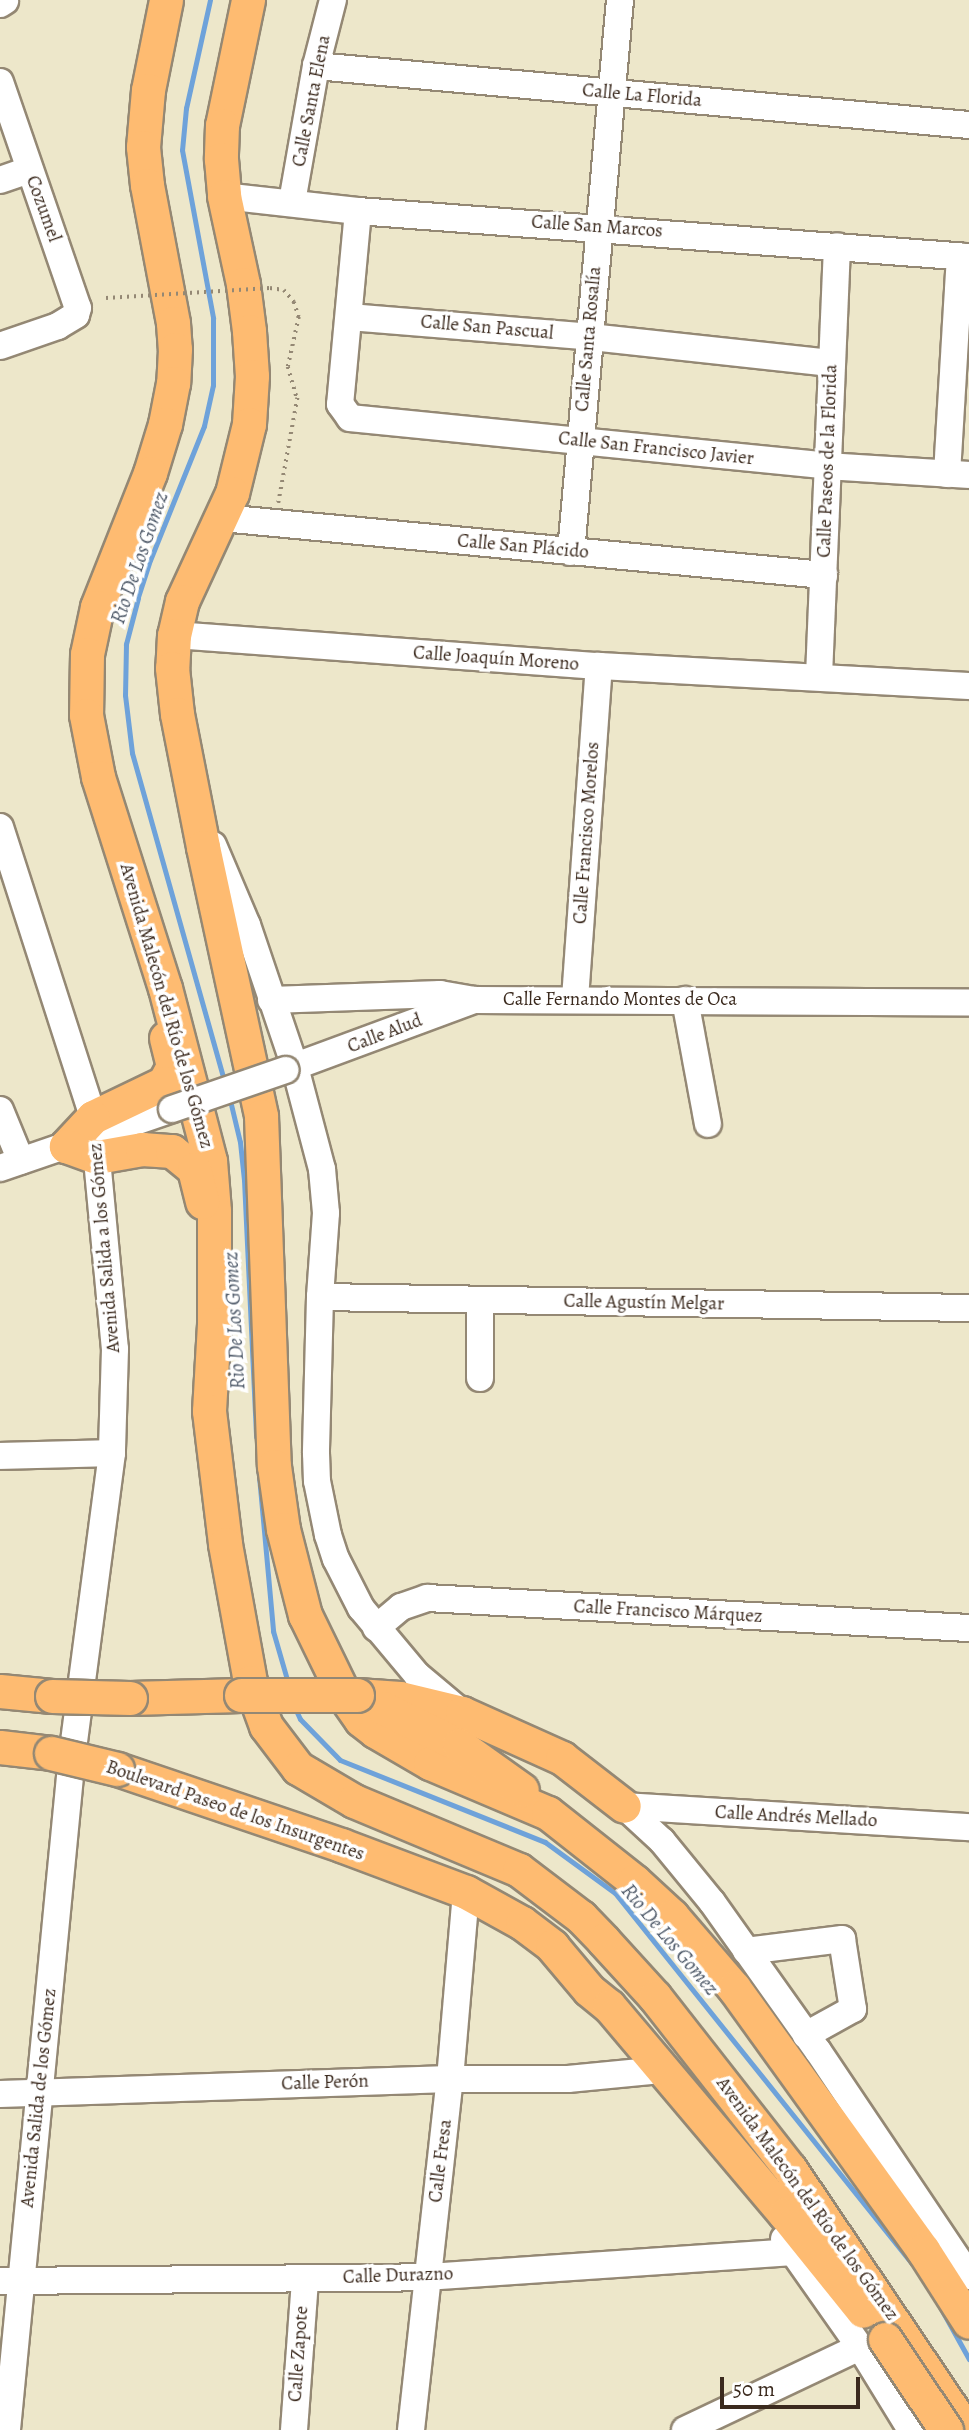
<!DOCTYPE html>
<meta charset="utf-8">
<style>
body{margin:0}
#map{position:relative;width:969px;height:2430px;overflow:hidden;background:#ede7ca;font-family:Alegreya,serif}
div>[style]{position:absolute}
.stream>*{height:5px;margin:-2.5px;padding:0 2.5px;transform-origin:2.5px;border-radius:2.5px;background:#6ea2da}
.path>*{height:3.5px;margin-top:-1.75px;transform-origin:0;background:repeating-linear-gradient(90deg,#948874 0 2px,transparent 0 7px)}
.roads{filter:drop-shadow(2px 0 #948874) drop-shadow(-2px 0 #948874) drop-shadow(0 2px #948874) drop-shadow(0 -2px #948874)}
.minor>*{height:26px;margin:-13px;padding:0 13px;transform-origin:13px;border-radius:13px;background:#fff}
.major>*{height:33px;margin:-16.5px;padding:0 16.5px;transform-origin:16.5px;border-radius:16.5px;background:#febb71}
.path-bridge>*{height:3.5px;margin-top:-1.75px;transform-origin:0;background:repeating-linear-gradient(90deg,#948874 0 2px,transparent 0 7px)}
.bridges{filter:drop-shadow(2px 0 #948874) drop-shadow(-2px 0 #948874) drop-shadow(0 2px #948874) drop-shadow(0 -2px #948874)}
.minor-bridge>*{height:26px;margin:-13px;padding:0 13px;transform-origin:13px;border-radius:13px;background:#fff}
.major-bridge>*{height:33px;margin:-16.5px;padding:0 16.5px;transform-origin:16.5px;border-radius:16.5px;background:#febb71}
span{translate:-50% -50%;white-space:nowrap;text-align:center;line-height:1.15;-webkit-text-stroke:7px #fff;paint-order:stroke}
.street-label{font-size:19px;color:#3b2a1e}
.water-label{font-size:21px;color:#4f5a69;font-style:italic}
.scale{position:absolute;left:720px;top:2377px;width:140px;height:32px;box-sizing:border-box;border:4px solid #3b2a1e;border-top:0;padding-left:9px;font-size:21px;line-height:24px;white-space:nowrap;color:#3b2a1e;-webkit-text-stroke:5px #fff;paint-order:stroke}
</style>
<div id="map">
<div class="stream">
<i style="left:210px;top:0;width:111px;rotate:102.5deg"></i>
<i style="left:186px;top:108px;width:42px;rotate:95.4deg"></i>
<i style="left:182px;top:150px;width:171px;rotate:79.5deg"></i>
<i style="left:213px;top:318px;width:67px;rotate:90deg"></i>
<i style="left:213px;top:385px;width:42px;rotate:102.4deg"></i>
<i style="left:204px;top:426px;width:144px;rotate:111.9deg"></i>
<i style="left:150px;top:560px;width:40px;rotate:108deg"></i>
<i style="left:138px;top:598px;width:48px;rotate:104.6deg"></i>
<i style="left:126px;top:644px;width:51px;rotate:91.1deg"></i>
<i style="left:125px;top:695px;width:58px;rotate:83.1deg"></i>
<i style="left:132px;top:753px;width:343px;rotate:74.3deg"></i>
<i style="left:229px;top:1096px;width:47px;rotate:76.6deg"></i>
<i style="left:240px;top:1142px;width:38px;rotate:84deg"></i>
<i style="left:244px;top:1180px;width:257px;rotate:87.3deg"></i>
<i style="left:258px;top:1465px;width:167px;rotate:84.8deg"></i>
<i style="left:273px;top:1631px;width:54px;rotate:73.9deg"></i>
<i style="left:294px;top:1706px;width:14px;rotate:65deg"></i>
<i style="left:300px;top:1719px;width:57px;rotate:45.7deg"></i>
<i style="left:340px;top:1760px;width:221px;rotate:21.8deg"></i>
<i style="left:545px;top:1842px;width:87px;rotate:36.1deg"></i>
<i style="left:615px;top:1893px;width:475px;rotate:51.3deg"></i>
<i style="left:935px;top:2298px;width:70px;rotate:60.9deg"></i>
</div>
<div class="path">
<i style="left:278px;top:503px;width:107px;rotate:-79.7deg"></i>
</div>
<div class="roads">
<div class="minor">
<i style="left:0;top:4px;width:6px;rotate:-31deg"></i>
<i style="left:316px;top:66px;width:656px;rotate:5.16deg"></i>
<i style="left:0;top:82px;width:239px;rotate:71deg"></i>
<i style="left:78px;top:308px;width:7px;rotate:106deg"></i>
<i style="left:76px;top:315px;width:21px;rotate:149deg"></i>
<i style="left:58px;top:326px;width:61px;rotate:161deg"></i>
<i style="left:0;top:180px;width:31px;rotate:-19deg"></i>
<i style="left:224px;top:196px;width:135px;rotate:6.4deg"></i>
<i style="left:358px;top:211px;width:613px;rotate:4.31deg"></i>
<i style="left:292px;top:202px;width:138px;rotate:-80deg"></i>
<i style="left:316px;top:66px;width:68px;rotate:-75.6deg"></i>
<i style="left:358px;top:211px;width:194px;rotate:95.3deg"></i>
<i style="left:340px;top:404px;width:17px;rotate:54deg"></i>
<i style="left:350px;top:418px;width:479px;rotate:5.7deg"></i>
<i style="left:827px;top:466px;width:142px;rotate:3.6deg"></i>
<i style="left:350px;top:317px;width:242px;rotate:4.7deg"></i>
<i style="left:591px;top:337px;width:242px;rotate:6.2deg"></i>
<i style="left:947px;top:474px;width:218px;rotate:-86.6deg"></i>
<i style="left:222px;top:518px;width:605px;rotate:5.41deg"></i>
<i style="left:571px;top:552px;width:554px;rotate:-84.93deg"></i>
<i style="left:174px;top:635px;width:426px;rotate:4.2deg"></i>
<i style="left:599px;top:666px;width:371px;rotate:3.1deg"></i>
<i style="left:819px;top:676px;width:430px;rotate:-87.6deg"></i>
<i style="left:0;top:827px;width:305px;rotate:72.2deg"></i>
<i style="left:93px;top:1117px;width:233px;rotate:84.6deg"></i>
<i style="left:115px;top:1349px;width:104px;rotate:91.7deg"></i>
<i style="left:112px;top:1453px;width:316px;rotate:97.5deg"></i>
<i style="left:71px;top:1766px;width:667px;rotate:95.51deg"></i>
<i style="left:213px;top:845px;width:87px;rotate:67deg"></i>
<i style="left:247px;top:925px;width:150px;rotate:71.3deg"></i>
<i style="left:295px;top:1067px;width:106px;rotate:75.2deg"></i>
<i style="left:322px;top:1169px;width:44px;rotate:84.8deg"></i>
<i style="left:326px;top:1213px;width:84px;rotate:94.1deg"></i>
<i style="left:320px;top:1297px;width:156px;rotate:91.5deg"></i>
<i style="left:316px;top:1453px;width:28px;rotate:88deg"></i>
<i style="left:317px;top:1481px;width:55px;rotate:78.5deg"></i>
<i style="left:328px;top:1535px;width:25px;rotate:72deg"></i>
<i style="left:336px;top:1559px;width:55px;rotate:63deg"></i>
<i style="left:361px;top:1608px;width:87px;rotate:50.1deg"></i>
<i style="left:417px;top:1675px;width:56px;rotate:39.9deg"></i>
<i style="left:575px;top:999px;width:334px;rotate:-85.9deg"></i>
<i style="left:271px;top:1000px;width:169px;rotate:-2deg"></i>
<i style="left:440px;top:994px;width:35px;rotate:10deg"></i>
<i style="left:474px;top:1000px;width:495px;rotate:0.3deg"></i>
<i style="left:685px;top:1000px;width:126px;rotate:79.5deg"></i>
<i style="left:285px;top:1070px;width:202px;rotate:-20.3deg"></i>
<i style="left:0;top:1110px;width:55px;rotate:67.6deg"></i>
<i style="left:0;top:1168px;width:182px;rotate:-18.9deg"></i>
<i style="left:320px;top:1297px;width:649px;rotate:0.97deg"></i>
<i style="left:480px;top:1378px;width:78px;rotate:-90deg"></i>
<i style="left:0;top:1456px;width:112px;rotate:-1.5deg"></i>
<i style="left:376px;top:1628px;width:33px;rotate:-40deg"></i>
<i style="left:401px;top:1607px;width:28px;rotate:-19deg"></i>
<i style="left:427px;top:1598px;width:543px;rotate:3.17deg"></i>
<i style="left:624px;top:1806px;width:52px;rotate:42.6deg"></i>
<i style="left:662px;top:1841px;width:79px;rotate:50.7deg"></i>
<i style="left:712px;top:1902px;width:183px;rotate:54.6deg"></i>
<i style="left:818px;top:2051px;width:271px;rotate:56.1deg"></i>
<i style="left:624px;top:1806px;width:346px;rotate:3.5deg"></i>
<i style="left:746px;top:1951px;width:97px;rotate:-7.1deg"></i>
<i style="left:842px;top:1939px;width:71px;rotate:81.1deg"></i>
<i style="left:853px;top:2009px;width:54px;rotate:151deg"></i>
<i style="left:0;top:2094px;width:450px;rotate:-1.9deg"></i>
<i style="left:450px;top:2079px;width:118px"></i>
<i style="left:568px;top:2079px;width:83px;rotate:-5.5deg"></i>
<i style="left:784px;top:2239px;width:132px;rotate:54.9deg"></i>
<i style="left:860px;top:2347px;width:97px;rotate:58.4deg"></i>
<i style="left:0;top:2281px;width:427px;rotate:-0.5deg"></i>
<i style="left:427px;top:2277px;width:369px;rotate:-3.9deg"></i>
<i style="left:294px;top:2430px;width:151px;rotate:-85.8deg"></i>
<i style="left:411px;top:2430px;width:353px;rotate:-83.7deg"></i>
<i style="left:450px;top:2079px;width:188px;rotate:-85.1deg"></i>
<i style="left:685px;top:2430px;width:194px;rotate:-25.4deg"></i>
</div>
<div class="major">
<i style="left:166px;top:0;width:92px;rotate:101.3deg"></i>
<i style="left:148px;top:90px;width:57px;rotate:95deg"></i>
<i style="left:143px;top:147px;width:38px;rotate:84deg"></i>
<i style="left:147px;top:185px;width:140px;rotate:79.3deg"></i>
<i style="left:173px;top:323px;width:26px;rotate:86deg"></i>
<i style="left:175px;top:349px;width:34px;rotate:93deg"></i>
<i style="left:173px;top:383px;width:42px;rotate:101deg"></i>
<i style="left:165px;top:424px;width:51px;rotate:107deg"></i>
<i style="left:150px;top:473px;width:144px;rotate:111.6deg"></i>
<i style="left:97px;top:607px;width:48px;rotate:102deg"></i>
<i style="left:87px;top:654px;width:61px;rotate:90.9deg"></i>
<i style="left:86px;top:715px;width:63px;rotate:79deg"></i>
<i style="left:98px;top:777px;width:221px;rotate:72.4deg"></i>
<i style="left:165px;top:988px;width:179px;rotate:75.4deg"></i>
<i style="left:210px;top:1161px;width:50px;rotate:85.4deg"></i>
<i style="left:214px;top:1211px;width:113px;rotate:90deg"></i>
<i style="left:214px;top:1324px;width:87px;rotate:93.3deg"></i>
<i style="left:209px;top:1411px;width:134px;rotate:83.1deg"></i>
<i style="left:225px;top:1544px;width:140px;rotate:79.7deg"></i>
<i style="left:250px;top:1682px;width:47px;rotate:70deg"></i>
<i style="left:266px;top:1726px;width:53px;rotate:52.7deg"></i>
<i style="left:298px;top:1768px;width:65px;rotate:30.5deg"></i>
<i style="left:354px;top:1801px;width:179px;rotate:22.7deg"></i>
<i style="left:519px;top:1870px;width:78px;rotate:37.2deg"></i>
<i style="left:581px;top:1917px;width:32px;rotate:46deg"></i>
<i style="left:603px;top:1940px;width:77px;rotate:47.6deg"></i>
<i style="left:655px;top:1997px;width:219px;rotate:51.9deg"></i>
<i style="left:790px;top:2169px;width:315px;rotate:56deg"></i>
<i style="left:248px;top:0;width:128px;rotate:101.7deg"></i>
<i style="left:222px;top:125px;width:34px;rotate:92deg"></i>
<i style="left:221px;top:159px;width:37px;rotate:85deg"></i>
<i style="left:224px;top:196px;width:90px;rotate:77.8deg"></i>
<i style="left:243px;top:284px;width:47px;rotate:82.7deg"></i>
<i style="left:249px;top:331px;width:45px;rotate:86.2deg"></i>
<i style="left:252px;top:376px;width:48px;rotate:93.6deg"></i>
<i style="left:249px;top:424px;width:71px;rotate:103.8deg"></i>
<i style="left:232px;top:493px;width:119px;rotate:114.8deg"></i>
<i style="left:182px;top:601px;width:35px;rotate:103deg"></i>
<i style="left:174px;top:635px;width:33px;rotate:93deg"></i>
<i style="left:172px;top:668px;width:46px;rotate:83.8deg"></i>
<i style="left:177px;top:714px;width:136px;rotate:78.9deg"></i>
<i style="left:203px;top:847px;width:275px;rotate:77.8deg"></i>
<i style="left:261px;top:1116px;width:350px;rotate:87.9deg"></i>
<i style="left:274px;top:1466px;width:64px;rotate:81.9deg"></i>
<i style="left:283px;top:1529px;width:89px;rotate:75.7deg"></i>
<i style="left:305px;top:1615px;width:91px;rotate:64deg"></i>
<i style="left:345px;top:1697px;width:28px;rotate:55deg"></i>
<i style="left:361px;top:1720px;width:18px;rotate:38deg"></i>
<i style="left:375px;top:1731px;width:64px;rotate:30.2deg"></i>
<i style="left:430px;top:1763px;width:128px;rotate:23deg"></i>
<i style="left:548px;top:1813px;width:110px;rotate:38.3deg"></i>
<i style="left:634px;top:1881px;width:52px;rotate:42.6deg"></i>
<i style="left:672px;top:1916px;width:95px;rotate:49.3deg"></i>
<i style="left:734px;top:1988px;width:323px;rotate:54.2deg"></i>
<i style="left:923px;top:2250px;width:85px;rotate:57.4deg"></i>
<i style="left:166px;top:1038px;width:29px;rotate:76deg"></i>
<i style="left:173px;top:1066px;width:19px;rotate:118deg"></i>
<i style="left:164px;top:1083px;width:79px;rotate:154.4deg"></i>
<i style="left:93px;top:1117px;width:40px;rotate:133deg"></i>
<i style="left:66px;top:1146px;width:33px;rotate:20deg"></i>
<i style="left:97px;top:1157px;width:46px;rotate:-10.1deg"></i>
<i style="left:142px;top:1149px;width:30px;rotate:4deg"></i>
<i style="left:172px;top:1151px;width:28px;rotate:39deg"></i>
<i style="left:194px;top:1169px;width:34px;rotate:76deg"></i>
<i style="left:0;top:1691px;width:52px;rotate:5.5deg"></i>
<i style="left:357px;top:1695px;width:43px;rotate:4deg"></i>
<i style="left:400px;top:1698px;width:64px;rotate:13.6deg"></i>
<i style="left:462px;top:1713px;width:110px;rotate:24.2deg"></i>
<i style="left:562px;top:1758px;width:78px;rotate:37.7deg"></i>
<i style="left:130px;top:1698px;width:111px;rotate:-1.5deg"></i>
<i style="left:383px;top:1708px;width:85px;rotate:26deg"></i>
<i style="left:459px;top:1745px;width:77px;rotate:35.5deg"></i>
<i style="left:0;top:1747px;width:51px;rotate:6.7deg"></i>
<i style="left:117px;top:1769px;width:237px;rotate:18.7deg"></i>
<i style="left:341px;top:1845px;width:134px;rotate:20.6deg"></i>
<i style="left:466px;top:1892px;width:64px;rotate:29deg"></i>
<i style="left:522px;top:1923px;width:38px;rotate:37deg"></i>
<i style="left:552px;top:1946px;width:57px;rotate:49.9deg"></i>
<i style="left:589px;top:1990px;width:26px;rotate:39deg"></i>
<i style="left:609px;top:2006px;width:272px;rotate:49.8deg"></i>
<i style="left:785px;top:2214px;width:124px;rotate:51.2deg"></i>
</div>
</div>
<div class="path-bridge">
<i style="left:106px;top:298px;width:164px;rotate:-3.5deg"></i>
<i style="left:270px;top:288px;width:14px;rotate:8deg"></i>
<i style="left:284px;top:290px;width:16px;rotate:50deg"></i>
<i style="left:294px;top:302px;width:16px;rotate:72deg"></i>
<i style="left:299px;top:317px;width:51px;rotate:102.4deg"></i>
<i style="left:288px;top:367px;width:32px;rotate:74deg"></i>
</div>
<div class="bridges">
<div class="minor-bridge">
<i style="left:172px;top:1109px;width:120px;rotate:-19deg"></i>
</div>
<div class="major-bridge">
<i style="left:241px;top:1695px;width:116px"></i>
<i style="left:52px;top:1696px;width:78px;rotate:1.5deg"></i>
<i style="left:51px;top:1753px;width:68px;rotate:13.6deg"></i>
<i style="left:885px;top:2339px;width:110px;rotate:56.2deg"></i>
</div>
</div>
<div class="street-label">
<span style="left:642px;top:96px;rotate:5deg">Calle La Florida</span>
<span style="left:312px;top:101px;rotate:-79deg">Calle Santa Elena</span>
<span style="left:43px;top:209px;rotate:70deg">Cozumel</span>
<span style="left:597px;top:227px;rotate:4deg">Calle San Marcos</span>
<span style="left:487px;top:328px;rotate:5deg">Calle San Pascual</span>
<span style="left:589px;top:339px;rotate:-85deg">Calle Santa Rosalía</span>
<span style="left:656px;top:449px;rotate:6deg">Calle San Francisco Javier</span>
<span style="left:828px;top:461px;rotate:-88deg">Calle Paseos de la Florida</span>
<span style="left:523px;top:547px;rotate:5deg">Calle San Plácido</span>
<span style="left:496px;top:659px;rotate:4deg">Calle Joaquín Moreno</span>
<span style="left:587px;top:833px;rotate:-86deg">Calle Francisco Morelos</span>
<span style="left:620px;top:1000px">Calle Fernando Montes de Oca</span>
<span style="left:166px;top:1006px;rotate:74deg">Avenida Malecón del Río de los Gómez</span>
<span style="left:385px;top:1034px;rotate:-21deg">Calle Alud</span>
<span style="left:105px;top:1248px;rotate:-95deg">Avenida Salida a los Gómez</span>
<span style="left:644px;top:1303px;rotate:1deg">Calle Agustín Melgar</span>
<span style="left:668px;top:1612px;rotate:3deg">Calle Francisco Márquez</span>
<span style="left:235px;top:1811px;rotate:19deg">Boulevard Paseo de los Insurgentes</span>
<span style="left:796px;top:1817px;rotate:3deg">Calle Andrés Mellado</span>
<span style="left:325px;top:2083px;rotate:-2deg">Calle Perón</span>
<span style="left:39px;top:2098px;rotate:-84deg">Avenida Salida de los Gómez</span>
<span style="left:441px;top:2161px;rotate:-83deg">Calle Fresa</span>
<span style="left:807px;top:2199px;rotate:54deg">Avenida Malecón del Río de los Gómez</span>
<span style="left:398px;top:2276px;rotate:-2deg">Calle Durazno</span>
<span style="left:299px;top:2354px;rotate:-86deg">Calle Zapote</span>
</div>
<div class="water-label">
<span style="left:139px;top:558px;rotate:-71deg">Rio De Los Gomez</span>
<span style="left:234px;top:1321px;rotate:-93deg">Rio De Los Gomez</span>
<span style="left:670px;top:1939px;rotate:50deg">Rio De Los Gomez</span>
</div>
<div class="scale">50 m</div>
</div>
